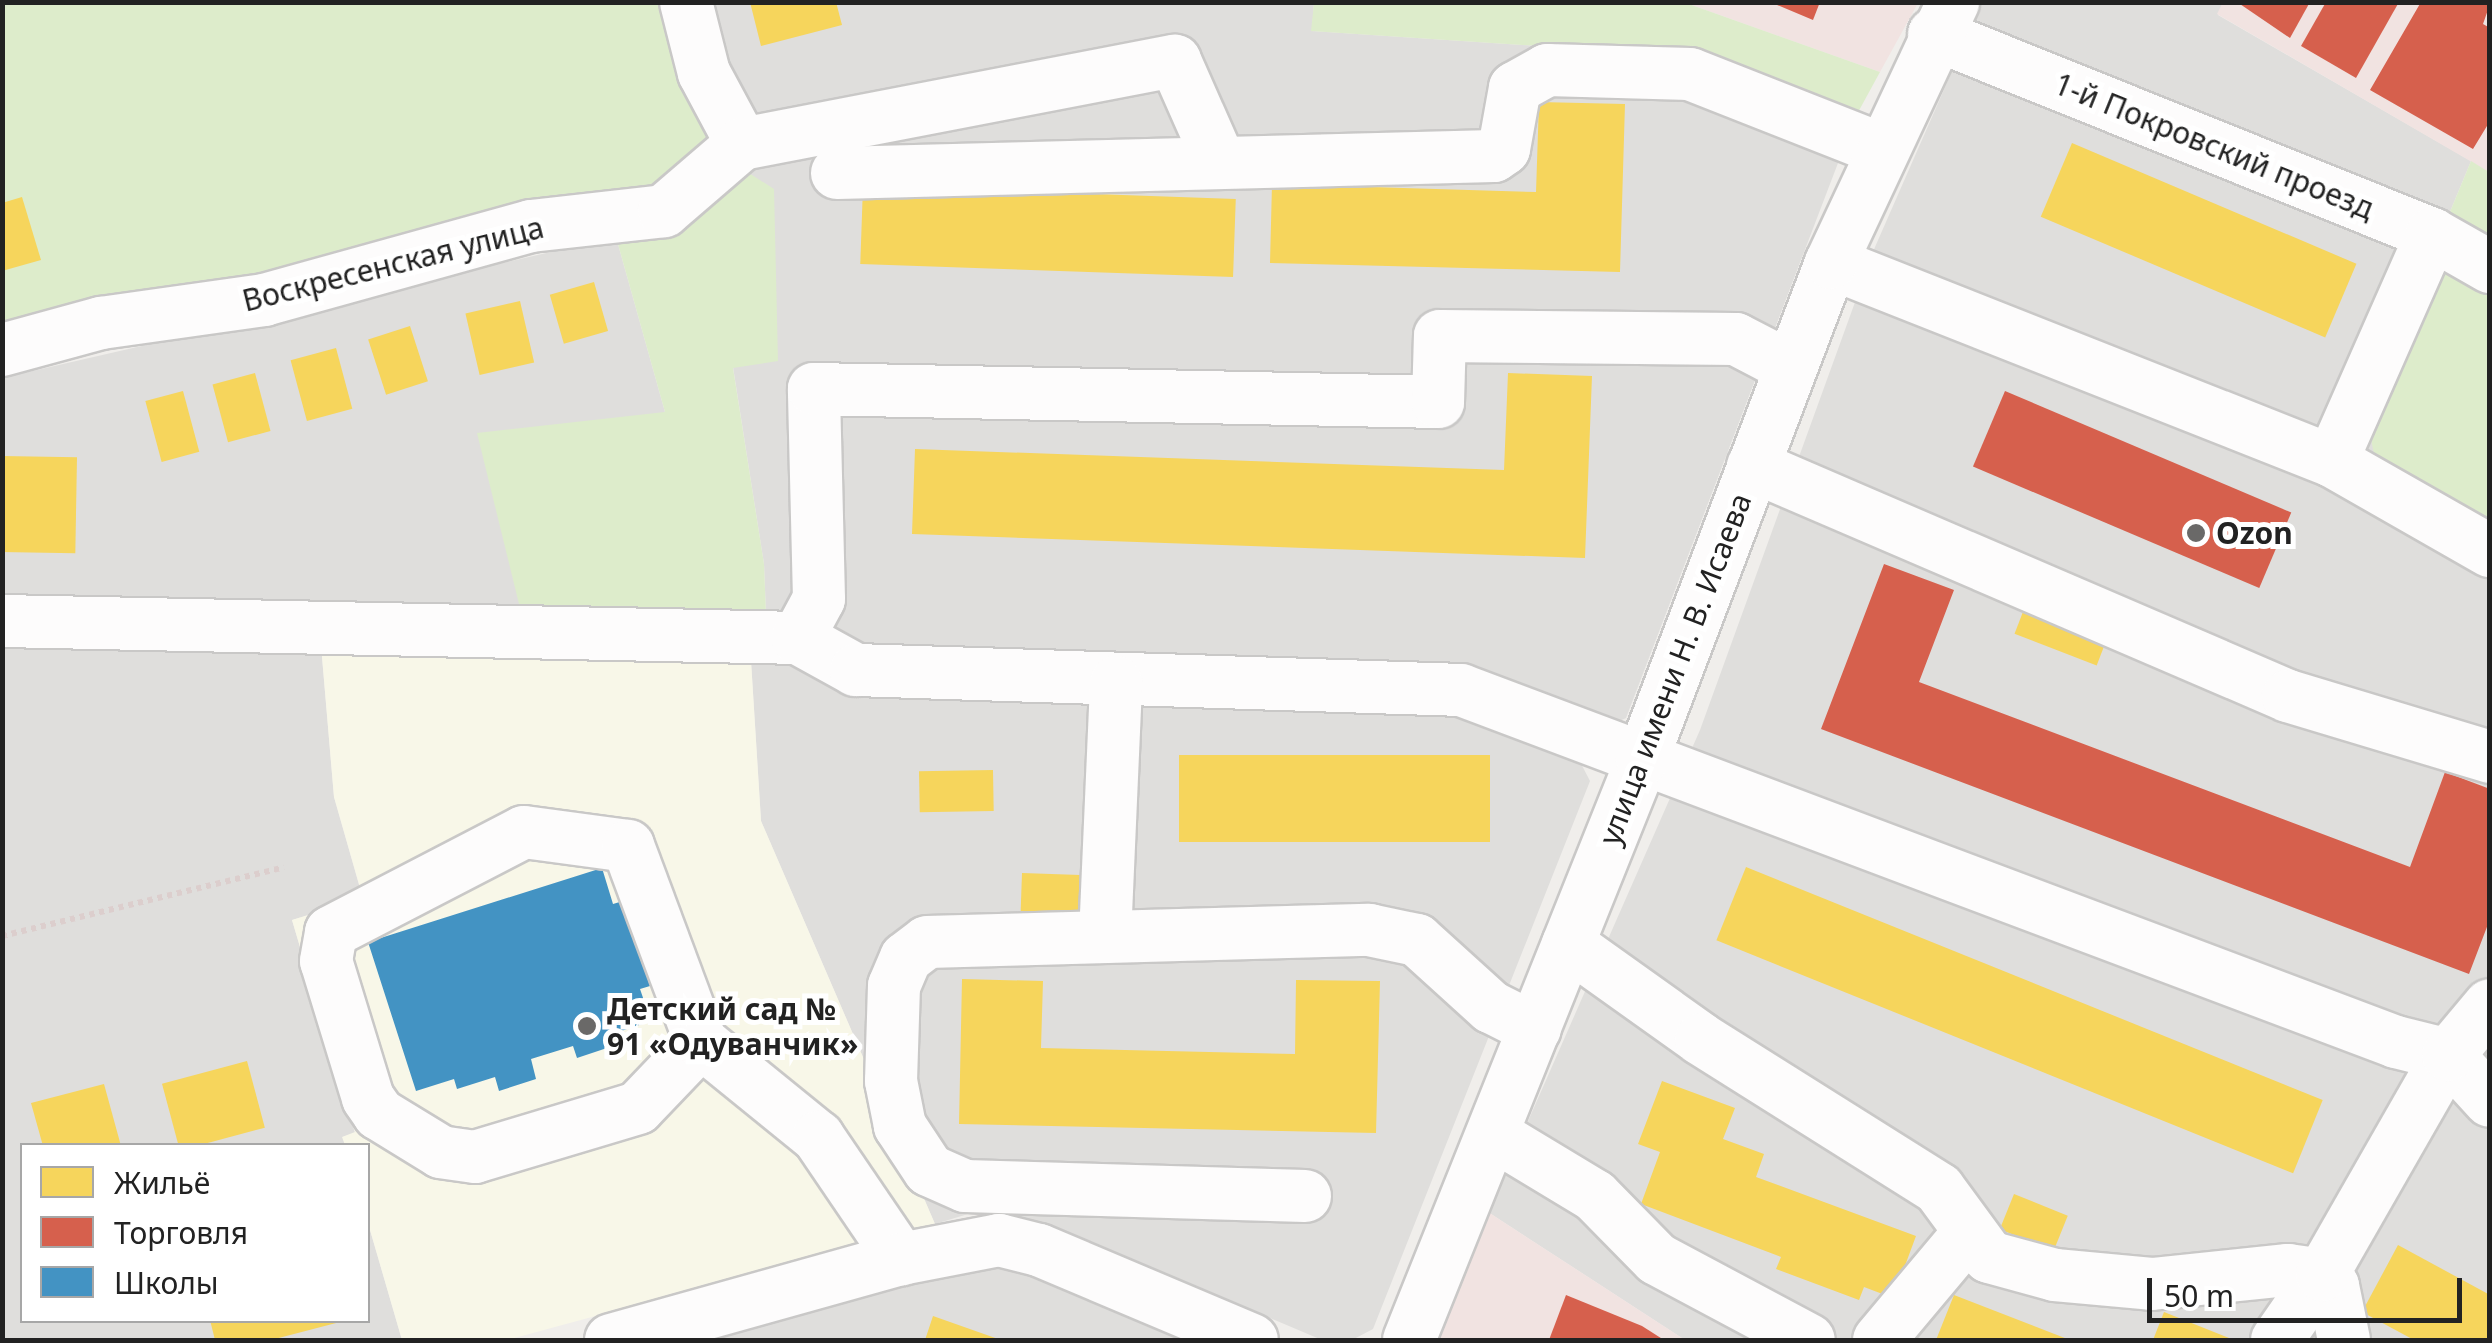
<!DOCTYPE html>
<meta charset="utf-8">
<style>
body{margin:0}
#map{position:relative;width:2492px;height:1343px;overflow:hidden;background:#f0eeeb;font-family:"Noto Sans",sans-serif}
div>[style]{position:absolute}
.residential>*{inset:0;background:#dfdedc}
.commercial>*{inset:0;background:#f1e3e1}
.education>*{inset:0;background:#f8f7e8}
.grass>*{inset:0;background:#ddeccb}
.homes>*{inset:0;background:#f6d55c;transform-origin:0 0}
.shops>*{inset:0;background:#d6604d;transform-origin:0 0}
.schools>*{inset:0;background:#4393c3}
.path>*{height:6px;margin-top:-3px;transform-origin:0;background:repeating-linear-gradient(90deg,#dccecd 0 5px,transparent 0 10px)}
.roads{filter:drop-shadow(2px 0 #c9c8c7) drop-shadow(-2px 0 #c9c8c7) drop-shadow(0 2px #c9c8c7) drop-shadow(0 -2px #c9c8c7)}
.minor>*{height:52px;margin:-26px;padding:0 26px;transform-origin:26px;border-radius:26px;background:#fdfcfc}
.dots>*{width:28px;height:28px;translate:-50% -50%;box-sizing:border-box;border:5px solid #fff;border-radius:50%}
span{translate:-50% -50%;white-space:nowrap;text-align:center;line-height:1.15;-webkit-text-stroke:10px #fff;paint-order:stroke}
.street-label{font-size:30px;color:#222}
.poi-label{font-size:30px;color:#222;font-weight:700}
.left{translate:0 -50%;text-align:left}
.frame{position:absolute;inset:0;border:5px solid #222;pointer-events:none}
.legend{position:absolute;left:20px;top:1143px;width:350px;height:180px;box-sizing:border-box;background:#fff;border:2px solid #a7a7a7;margin:0;padding:12px 18px;list-style:none;font-size:30px;color:#222}
.legend li{display:flex;align-items:center;gap:20px;height:50px}
.legend b{width:50px;border:2px solid #a7a7a7}
.scale{position:absolute;left:2147px;top:1278px;width:315px;height:45px;box-sizing:border-box;border:5px solid #222;border-top:0;padding-left:12px;font-size:30px;line-height:35px;white-space:nowrap;color:#222;-webkit-text-stroke:8px #fff;paint-order:stroke}
</style>
<div id="map">
<div class="residential">
<i style="clip-path:polygon(708px 3px,1314px 3px,1312px 31px,1690px 56px,1856px 116px,1626px 718px,1608px 726px,857px 656px,766px 614px,764px 564px,733px 367px,741px 168px)"></i>
<i style="clip-path:polygon(1982px 3px,2223px 3px,2218px 15px,2471px 161px,2366px 415px,2489px 522px,2489px 1340px,1685px 1340px,1488px 1212px,1700px 730px,1875px 247px)"></i>
<i style="clip-path:polygon(616px 237px,665px 412px,520px 608px,3px 595px,2px 378px)"></i>
<i style="clip-path:polygon(3px 639px,321px 645px,334px 797px,363px 899px,292px 920px,355px 1133px,343px 1137px,345px 1146px,22px 1146px,22px 1320px,368px 1320px,368px 1223px,402px 1340px,3px 1340px)"></i>
<i style="clip-path:polygon(751px 661px,1464px 706px,1574px 750px,1590px 781px,1373px 1329px,1352px 1340px,1322px 1340px,1047px 1224px,968px 1214px,935px 1224px,761px 821px)"></i>
<i style="clip-path:polygon(998px 1256px,1203px 1340px,680px 1340px)"></i>
</div>
<div class="commercial">
<i style="clip-path:polygon(2223px 2px,2489px 3px,2489px 172px,2217px 14px)"></i>
<i style="clip-path:polygon(1686px 3px,1918px 3px,1880px 72px)"></i>
<i style="clip-path:polygon(1488px 1212px,1685px 1340px,1435px 1340px)"></i>
</div>
<div class="education">
<i style="clip-path:polygon(321px 645px,751px 661px,761px 821px,935px 1224px,507px 1340px,402px 1340px,368px 1223px,368px 1146px,345px 1145px,342px 1137px,355px 1132px,292px 920px,363px 898px,334px 797px)"></i>
</div>
<div class="grass">
<i style="clip-path:polygon(3px 3px,665px 3px,724px 137px,658px 186px,3px 334px)"></i>
<i style="clip-path:polygon(1314px 3px,1686px 3px,1880px 72px,1856px 116px,1690px 56px,1311px 31px)"></i>
<i style="clip-path:polygon(2471px 161px,2489px 172px,2489px 522px,2375px 459px,2366px 415px)"></i>
<i style="clip-path:polygon(741px 168px,774px 189px,778px 361px,733px 368px,764px 564px,766px 614px,520px 608px,477px 433px,665px 412px,616px 237px)"></i>
</div>
<div class="homes">
<i style="clip-path:polygon(750px 2px,836px 2px,842px 25px,761px 46px)"></i>
<i style="clip-path:polygon(1539px 102px,1625px 104px,1620px 272px,1270px 263px,1272px 184px,1536px 192px)"></i>
<i style="left:2072px;top:143px;width:309px;height:80px;rotate:23deg"></i>
<i style="left:863px;top:186px;width:373px;height:78px;rotate:2deg"></i>
<i style="clip-path:polygon(22px 197px,41px 260px,2px 271px,2px 203px)"></i>
<i style="left:594px;top:282px;width:51px;height:46px;rotate:74deg"></i>
<i style="left:520px;top:301px;width:63px;height:56px;rotate:77deg"></i>
<i style="left:410px;top:326px;width:58px;height:44px;rotate:72deg"></i>
<i style="left:336px;top:348px;width:63px;height:47px;rotate:75deg"></i>
<i style="left:255px;top:373px;width:60px;height:44px;rotate:75deg"></i>
<i style="clip-path:polygon(1508px 373px,1592px 376px,1585px 558px,912px 534px,915px 449px,1504px 470px)"></i>
<i style="left:183px;top:391px;width:63px;height:39px;rotate:75deg"></i>
<i style="left:2px;top:456px;width:75px;height:96px;rotate:1deg"></i>
<i style="left:2026px;top:604px;width:88px;height:32px;rotate:21deg"></i>
<i style="left:1179px;top:755px;width:311px;height:87px"></i>
<i style="left:993px;top:770px;width:41px;height:74px;rotate:89deg"></i>
<i style="left:1746px;top:867px;width:622px;height:79px;rotate:22deg"></i>
<i style="left:1022px;top:873px;width:66px;height:38px;rotate:2deg"></i>
<i style="clip-path:polygon(962px 979px,1043px 981px,1041px 1048px,1295px 1054px,1296px 980px,1380px 981px,1376px 1133px,959px 1124px)"></i>
<i style="left:247px;top:1061px;width:69px;height:88px;rotate:75deg"></i>
<i style="clip-path:polygon(1662px 1081px,1735px 1108px,1723px 1139px,1764px 1154px,1756px 1177px,1916px 1236px,1893px 1298px,1864px 1287px,1859px 1300px,1776px 1269px,1781px 1257px,1641px 1204px,1660px 1152px,1638px 1144px)"></i>
<i style="clip-path:polygon(104px 1084px,121px 1146px,43px 1146px,31px 1103px)"></i>
<i style="left:2014px;top:1194px;width:58px;height:38px;rotate:22deg"></i>
<i style="clip-path:polygon(2398px 1245px,2490px 1295px,2490px 1340px,2414px 1340px,2362px 1312px)"></i>
<i style="clip-path:polygon(1954px 1295px,2070px 1340px,1936px 1340px)"></i>
<i style="clip-path:polygon(2164px 1312px,2234px 1340px,2153px 1340px)"></i>
<i style="clip-path:polygon(933px 1316px,1001px 1340px,925px 1340px)"></i>
<i style="clip-path:polygon(210px 1320px,340px 1320px,340px 1322px,271px 1340px,215px 1340px)"></i>
</div>
<div class="shops">
<i style="clip-path:polygon(1770px 2px,1820px 2px,1813px 20px)"></i>
<i style="clip-path:polygon(2237px 2px,2310px 2px,2290px 38px)"></i>
<i style="clip-path:polygon(2326px 2px,2399px 2px,2356px 78px,2301px 46px)"></i>
<i style="clip-path:polygon(2421px 2px,2490px 4px,2483px 24px,2490px 28px,2490px 121px,2473px 149px,2370px 90px)"></i>
<i style="left:2005px;top:391px;width:311px;height:82px;rotate:23deg"></i>
<i style="clip-path:polygon(1884px 564px,1954px 590px,1919px 682px,2410px 867px,2445px 772px,2490px 789px,2490px 919px,2469px 974px,1821px 729px)"></i>
<i style="clip-path:polygon(1566px 1295px,1642px 1326px,1664px 1340px,1549px 1340px)"></i>
</div>
<div class="schools">
<i style="clip-path:polygon(602px 868px,613px 904px,623px 901px,650px 986px,640px 989px,651px 1021px,609px 1035px,613px 1046px,577px 1058px,573px 1046px,531px 1059px,536px 1079px,499px 1091px,495px 1077px,457px 1089px,454px 1079px,416px 1091px,368px 942px)"></i>
</div>
<div class="path">
<i style="left:2px;top:936px;width:290px;rotate:-13.7deg"></i>
</div>
<div class="roads">
<div class="minor">
<i style="left:686px;top:2px;width:73px;rotate:75.8deg"></i>
<i style="left:704px;top:73px;width:81px;rotate:61.8deg"></i>
<i style="left:1934px;top:34px;width:537px;rotate:21.88deg"></i>
<i style="left:2432px;top:234px;width:67px;rotate:29.6deg"></i>
<i style="left:837px;top:173px;width:657px;rotate:-1.48deg"></i>
<i style="left:1494px;top:156px;width:12px;rotate:-35deg"></i>
<i style="left:1504px;top:149px;width:62px;rotate:-79.8deg"></i>
<i style="left:1515px;top:88px;width:37px;rotate:-29deg"></i>
<i style="left:1547px;top:70px;width:143px;rotate:1.6deg"></i>
<i style="left:1690px;top:74px;width:204px;rotate:21.5deg"></i>
<i style="left:2432px;top:234px;width:248px;rotate:113.8deg"></i>
<i style="left:2332px;top:461px;width:182px;rotate:29.7deg"></i>
<i style="left:1831px;top:263px;width:539px;rotate:21.56deg"></i>
<i style="left:2px;top:350px;width:103px;rotate:-15.3deg"></i>
<i style="left:101px;top:323px;width:165px;rotate:-8deg"></i>
<i style="left:264px;top:300px;width:277px;rotate:-15.5deg"></i>
<i style="left:531px;top:226px;width:134px;rotate:-6.4deg"></i>
<i style="left:664px;top:211px;width:103px;rotate:-40.7deg"></i>
<i style="left:742px;top:144px;width:441px;rotate:-10.9deg"></i>
<i style="left:1175px;top:61px;width:111px;rotate:66.2deg"></i>
<i style="left:1753px;top:466px;width:582px;rotate:23.26deg"></i>
<i style="left:2288px;top:696px;width:211px;rotate:16.8deg"></i>
<i style="left:2px;top:621px;width:796px;rotate:1.22deg"></i>
<i style="left:798px;top:638px;width:66px;rotate:28.9deg"></i>
<i style="left:856px;top:670px;width:605px;rotate:1.89deg"></i>
<i style="left:1461px;top:690px;width:999px;rotate:20.63deg"></i>
<i style="left:2396px;top:1042px;width:54px;rotate:14deg"></i>
<i style="left:2448px;top:1055px;width:62px;rotate:47.6deg"></i>
<i style="left:798px;top:638px;width:44px;rotate:-61.7deg"></i>
<i style="left:819px;top:599px;width:210px;rotate:-91.4deg"></i>
<i style="left:814px;top:389px;width:624px;rotate:1.19deg"></i>
<i style="left:1438px;top:402px;width:66px;rotate:-88.3deg"></i>
<i style="left:1440px;top:336px;width:296px;rotate:0.6deg"></i>
<i style="left:1736px;top:339px;width:61px;rotate:27.4deg"></i>
<i style="left:1105px;top:937px;width:255px;rotate:-87.5deg"></i>
<i style="left:1568px;top:944px;width:163px;rotate:35.5deg"></i>
<i style="left:1701px;top:1039px;width:281px;rotate:32.2deg"></i>
<i style="left:1939px;top:1189px;width:84px;rotate:53.7deg"></i>
<i style="left:1989px;top:1257px;width:68px;rotate:15.3deg"></i>
<i style="left:2055px;top:1275px;width:97px;rotate:5.3deg"></i>
<i style="left:2152px;top:1284px;width:137px;rotate:-5.9deg"></i>
<i style="left:2288px;top:1270px;width:34px;rotate:8deg"></i>
<i style="left:701px;top:1042px;width:91px;rotate:133.7deg"></i>
<i style="left:638px;top:1108px;width:170px;rotate:163.3deg"></i>
<i style="left:475px;top:1157px;width:34px;rotate:-172deg"></i>
<i style="left:441px;top:1152px;width:73px;rotate:-148.5deg"></i>
<i style="left:379px;top:1114px;width:19px;rotate:-125deg"></i>
<i style="left:368px;top:1098px;width:143px;rotate:-107deg"></i>
<i style="left:326px;top:961px;width:29px;rotate:-80deg"></i>
<i style="left:331px;top:932px;width:217px;rotate:-27.4deg"></i>
<i style="left:524px;top:832px;width:105px;rotate:7.7deg"></i>
<i style="left:628px;top:846px;width:209px;rotate:69.6deg"></i>
<i style="left:701px;top:1042px;width:151px;rotate:39.1deg"></i>
<i style="left:818px;top:1137px;width:148px;rotate:55.8deg"></i>
<i style="left:1494px;top:1135px;width:118px;rotate:31.1deg"></i>
<i style="left:1595px;top:1196px;width:88px;rotate:45.5deg"></i>
<i style="left:1657px;top:1259px;width:172px;rotate:28.1deg"></i>
<i style="left:1305px;top:1196px;width:340px;rotate:-178.3deg"></i>
<i style="left:965px;top:1186px;width:39px;rotate:-156deg"></i>
<i style="left:929px;top:1170px;width:53px;rotate:-123.4deg"></i>
<i style="left:900px;top:1126px;width:46px;rotate:-101.3deg"></i>
<i style="left:891px;top:1081px;width:95px;rotate:-88.2deg"></i>
<i style="left:894px;top:986px;width:30px;rotate:-67deg"></i>
<i style="left:906px;top:958px;width:26px;rotate:-37deg"></i>
<i style="left:927px;top:942px;width:442px;rotate:-1.6deg"></i>
<i style="left:1369px;top:930px;width:49px;rotate:11.8deg"></i>
<i style="left:1417px;top:940px;width:100px;rotate:42.2deg"></i>
<i style="left:1491px;top:1007px;width:49px;rotate:26.6deg"></i>
<i style="left:611px;top:1340px;width:301px;rotate:-15.6deg"></i>
<i style="left:901px;top:1259px;width:100px;rotate:-11deg"></i>
<i style="left:999px;top:1240px;width:41px;rotate:14deg"></i>
<i style="left:1039px;top:1250px;width:231px;rotate:22.9deg"></i>
<i style="left:1409px;top:1340px;width:625px;rotate:-68.11deg"></i>
<i style="left:1642px;top:760px;width:532px;rotate:-69.18deg"></i>
<i style="left:1831px;top:263px;width:288px;rotate:-64.9deg"></i>
<i style="left:1879px;top:1340px;width:137px;rotate:-50deg"></i>
<i style="left:2277px;top:1340px;width:79px;rotate:-55.3deg"></i>
<i style="left:2344px;top:1340px;width:55px;rotate:-101.5deg"></i>
<i style="left:2333px;top:1286px;width:16px;rotate:-135deg"></i>
<i style="left:2322px;top:1275px;width:254px;rotate:-60.2deg"></i>
<i style="left:2448px;top:1055px;width:65px;rotate:-50deg"></i>
</div>
</div>
<div class="dots">
<i style="left:2196px;top:533px;background:#6a6968"></i>
<i style="left:587px;top:1026px;background:#6a6968"></i>
</div>
<div class="street-label">
<span style="left:2214px;top:146px;rotate:22deg">1-й Покровский проезд</span>
<span style="left:393px;top:264px;rotate:-14deg">Воскресенская улица</span>
<span style="left:1675px;top:669px;rotate:-69deg">улица имени Н. В. Исаева</span>
</div>
<div class="poi-label">
<span class="left" style="left:2216px;top:533px">Ozon</span>
<span class="left" style="left:607px;top:1026px">Детский сад №<br>91 «Одуванчик»</span>
</div>
<div class="frame"></div>
<ul class="legend">
<li><b style="height:28px;background:#f6d55c"></b>Жильё</li>
<li><b style="height:28px;background:#d6604d"></b>Торговля</li>
<li><b style="height:28px;background:#4393c3"></b>Школы</li>
</ul>
<div class="scale">50 m</div>
</div>
